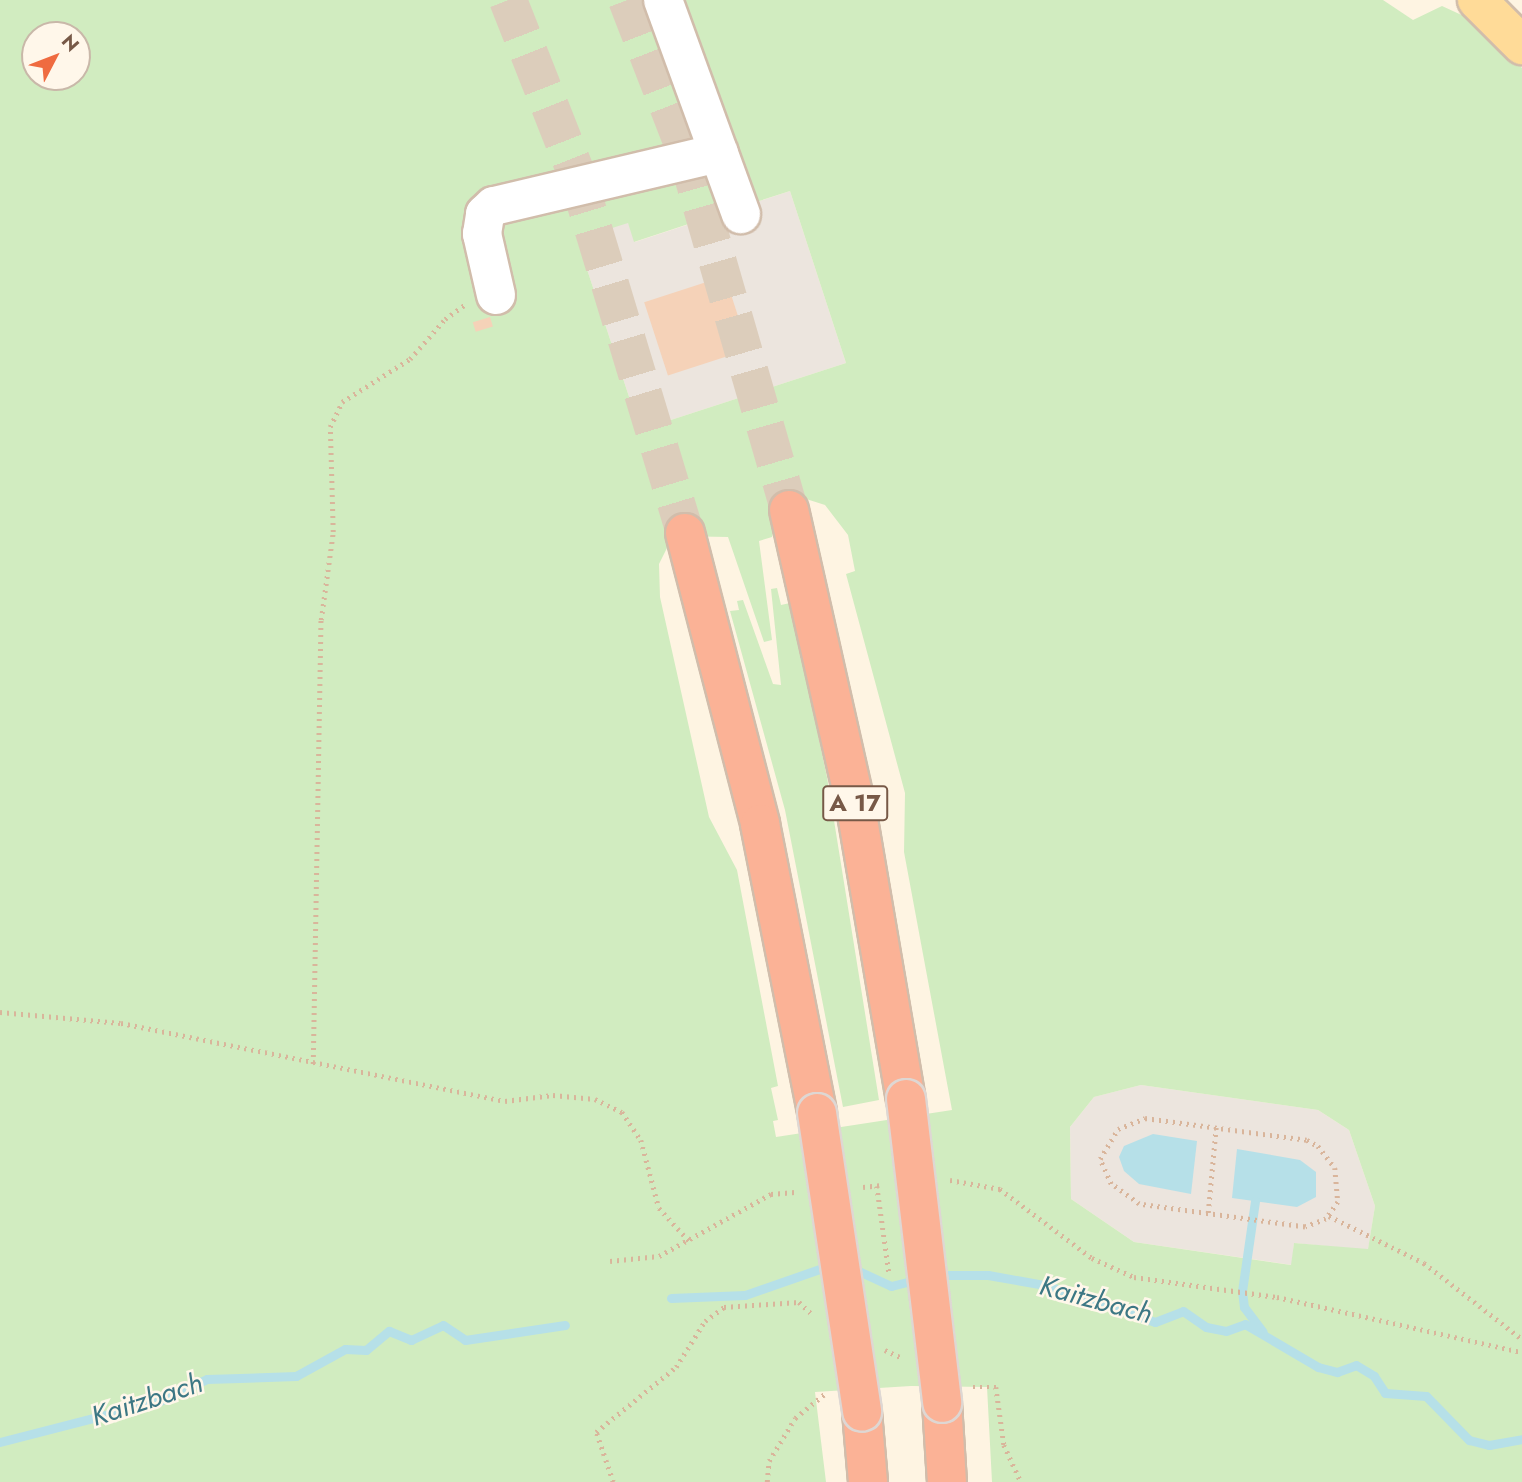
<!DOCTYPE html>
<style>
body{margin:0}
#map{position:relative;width:1522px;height:1482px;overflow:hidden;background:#fef4e2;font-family:Jost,sans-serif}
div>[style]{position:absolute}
.industrial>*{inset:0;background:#ece5de}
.green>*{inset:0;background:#d1ecc0}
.water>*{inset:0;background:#b6e0e8}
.stream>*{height:9px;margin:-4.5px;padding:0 4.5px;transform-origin:4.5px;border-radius:4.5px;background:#b6e0e8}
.building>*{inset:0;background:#f5d2b8;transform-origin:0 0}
.highway-tunnel>*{height:38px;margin-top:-19px;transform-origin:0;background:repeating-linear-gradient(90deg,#dccdbb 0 38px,transparent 0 57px)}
.path>*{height:4.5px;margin-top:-2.25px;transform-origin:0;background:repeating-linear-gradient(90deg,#d9b59b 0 2px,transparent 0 7px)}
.roads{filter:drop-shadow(2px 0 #d1bdab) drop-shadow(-2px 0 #d1bdab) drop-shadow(0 2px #d1bdab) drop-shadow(0 -2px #d1bdab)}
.minor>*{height:38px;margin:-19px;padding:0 19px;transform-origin:19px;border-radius:19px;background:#fff}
.major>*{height:38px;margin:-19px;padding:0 19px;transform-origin:19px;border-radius:19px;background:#ffdb98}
.highway>*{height:38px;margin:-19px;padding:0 19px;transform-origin:19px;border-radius:19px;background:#fbb296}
.bridges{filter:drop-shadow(2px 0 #ded7d3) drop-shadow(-2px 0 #ded7d3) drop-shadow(0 2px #ded7d3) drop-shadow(0 -2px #ded7d3)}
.highway-bridge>*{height:38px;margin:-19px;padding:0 19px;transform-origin:19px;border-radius:19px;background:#fbb296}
span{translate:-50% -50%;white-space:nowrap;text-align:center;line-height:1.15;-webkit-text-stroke:5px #fff7ea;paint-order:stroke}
.shield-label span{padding:2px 5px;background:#fff7ea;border:2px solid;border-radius:5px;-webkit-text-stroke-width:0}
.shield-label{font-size:24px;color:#775947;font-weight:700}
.water-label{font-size:28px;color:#3c7784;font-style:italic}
.north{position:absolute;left:21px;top:21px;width:70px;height:70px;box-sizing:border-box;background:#fff7ea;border:2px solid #c9b8a9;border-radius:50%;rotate:48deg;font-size:19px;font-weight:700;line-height:28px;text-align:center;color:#775947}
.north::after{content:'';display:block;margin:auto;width:24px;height:32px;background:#ef6b40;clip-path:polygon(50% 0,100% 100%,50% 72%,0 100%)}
</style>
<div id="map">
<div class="industrial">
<i style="clip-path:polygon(790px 191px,846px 363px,640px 430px,577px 239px,628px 222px,635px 242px)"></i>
<i style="clip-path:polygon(1141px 1085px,1318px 1110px,1349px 1130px,1375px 1206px,1368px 1250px,1294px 1243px,1292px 1265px,1134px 1242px,1071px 1199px,1070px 1127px,1094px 1097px)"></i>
</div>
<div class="green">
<i style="clip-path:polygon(evenodd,0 0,654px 0,706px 142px,490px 222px,714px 164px,728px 211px,634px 242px,628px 223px,577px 239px,640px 430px,846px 363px,790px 191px,747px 205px,672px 0,1383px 0,1413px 20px,1442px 6px,1479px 23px,1522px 68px,1522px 1482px,992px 1482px,987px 1387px,911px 1386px,815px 1392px,826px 1482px,0 1482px,0 0,35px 35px,77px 35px,77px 77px,35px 77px,35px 35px,0 0,800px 497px,825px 505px,848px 535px,855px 571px,846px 574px,905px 793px,904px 852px,952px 1110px,776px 1137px,773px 1121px,778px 1120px,771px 1088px,778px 1086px,737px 870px,709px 817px,660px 597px,659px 564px,673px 536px,728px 537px,764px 642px,772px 640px,759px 541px,772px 537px,778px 516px,800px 497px,0 0,1141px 1085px,1318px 1110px,1349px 1130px,1375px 1206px,1368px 1249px,1294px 1243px,1291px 1265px,1134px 1242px,1071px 1199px,1070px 1127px,1094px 1097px,1141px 1085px)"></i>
<i style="clip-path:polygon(777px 588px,781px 605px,790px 603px,827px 777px,879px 1100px,843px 1107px,785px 810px,730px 611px,739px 610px,737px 601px,743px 600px,773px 684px,781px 685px,771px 589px)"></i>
</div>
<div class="water">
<i style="clip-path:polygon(1153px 1134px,1197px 1141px,1191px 1194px,1139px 1184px,1124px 1171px,1119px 1157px,1124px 1146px)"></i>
<i style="clip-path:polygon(1237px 1149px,1300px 1160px,1316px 1172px,1316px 1197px,1297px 1207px,1232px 1198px)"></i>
</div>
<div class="stream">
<i style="left:1255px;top:1201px;width:91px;rotate:98.2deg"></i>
<i style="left:1242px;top:1291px;width:16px;rotate:83deg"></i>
<i style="left:1244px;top:1307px;width:31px;rotate:53deg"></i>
<i style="left:852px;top:1268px;width:43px;rotate:24.8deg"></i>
<i style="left:891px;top:1286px;width:30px;rotate:-14deg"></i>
<i style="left:937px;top:1275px;width:51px"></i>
<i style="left:988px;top:1275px;width:58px;rotate:10deg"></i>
<i style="left:1045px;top:1285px;width:116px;rotate:18.6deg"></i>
<i style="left:1155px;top:1322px;width:30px;rotate:-21deg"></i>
<i style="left:1183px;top:1311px;width:28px;rotate:35deg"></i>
<i style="left:1206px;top:1327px;width:20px;rotate:11deg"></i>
<i style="left:1226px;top:1331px;width:20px;rotate:-20deg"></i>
<i style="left:1245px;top:1324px;width:85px;rotate:30.5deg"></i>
<i style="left:1318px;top:1367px;width:20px;rotate:15deg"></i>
<i style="left:1337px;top:1372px;width:20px;rotate:-20deg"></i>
<i style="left:1356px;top:1365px;width:21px;rotate:31deg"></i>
<i style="left:1374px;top:1376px;width:20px;rotate:57deg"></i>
<i style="left:1385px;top:1393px;width:41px;rotate:4.2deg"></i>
<i style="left:1426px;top:1396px;width:62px;rotate:45.7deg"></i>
<i style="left:1469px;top:1440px;width:21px;rotate:14deg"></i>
<i style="left:1489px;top:1445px;width:34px;rotate:-10deg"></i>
<i style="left:671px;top:1298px;width:74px;rotate:-2.3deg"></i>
<i style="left:745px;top:1295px;width:91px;rotate:-19.2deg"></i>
<i style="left:0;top:1442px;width:165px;rotate:-14.4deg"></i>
<i style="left:160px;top:1401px;width:52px;rotate:-25.1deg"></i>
<i style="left:207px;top:1379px;width:89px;rotate:-1.9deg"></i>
<i style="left:296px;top:1376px;width:56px;rotate:-28.9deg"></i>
<i style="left:345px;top:1349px;width:21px;rotate:3deg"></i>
<i style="left:366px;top:1350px;width:30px;rotate:-40deg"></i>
<i style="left:389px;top:1331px;width:24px;rotate:22deg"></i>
<i style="left:411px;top:1340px;width:35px;rotate:-25deg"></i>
<i style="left:443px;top:1325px;width:27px;rotate:34deg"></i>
<i style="left:465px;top:1340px;width:101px;rotate:-8.5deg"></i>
</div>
<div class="building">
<i style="left:725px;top:276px;width:77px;height:85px;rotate:72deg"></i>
<i style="left:490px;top:317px;width:10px;height:18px;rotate:73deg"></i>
</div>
<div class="highway-tunnel">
<i style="left:508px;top:0;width:188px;rotate:68.5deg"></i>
<i style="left:577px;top:175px;width:374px;rotate:73.2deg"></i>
<i style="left:627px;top:0;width:163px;rotate:68.8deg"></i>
<i style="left:686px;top:152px;width:373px;rotate:73.9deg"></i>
</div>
<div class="path">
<i style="left:0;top:1012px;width:121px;rotate:5.2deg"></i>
<i style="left:121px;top:1023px;width:392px;rotate:11.5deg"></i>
<i style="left:505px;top:1101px;width:48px;rotate:-7.1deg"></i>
<i style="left:553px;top:1095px;width:42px;rotate:5.4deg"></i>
<i style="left:595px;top:1099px;width:30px;rotate:26deg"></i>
<i style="left:622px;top:1112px;width:34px;rotate:56deg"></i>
<i style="left:641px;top:1140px;width:70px;rotate:75.2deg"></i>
<i style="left:659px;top:1208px;width:46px;rotate:47.6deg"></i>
<i style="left:313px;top:1064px;width:444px;rotate:-89deg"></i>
<i style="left:321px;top:620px;width:89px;rotate:-82.2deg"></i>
<i style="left:333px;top:532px;width:105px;rotate:-91.6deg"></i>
<i style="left:330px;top:427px;width:28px;rotate:-64deg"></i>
<i style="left:342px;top:402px;width:80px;rotate:-32.3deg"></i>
<i style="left:410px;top:359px;width:53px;rotate:-48.8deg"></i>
<i style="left:445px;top:319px;width:26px;rotate:-36deg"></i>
<i style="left:1145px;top:1118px;width:163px;rotate:7.7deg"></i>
<i style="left:1307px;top:1140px;width:13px;rotate:29deg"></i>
<i style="left:1318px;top:1146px;width:28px;rotate:52deg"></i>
<i style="left:1335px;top:1168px;width:34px;rotate:85deg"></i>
<i style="left:1338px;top:1202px;width:21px;rotate:125deg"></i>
<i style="left:1326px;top:1219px;width:22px;rotate:159deg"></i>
<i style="left:1305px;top:1227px;width:168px;rotate:-172.1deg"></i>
<i style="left:1139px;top:1204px;width:34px;rotate:-144deg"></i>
<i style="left:1111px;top:1184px;width:27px;rotate:-114deg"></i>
<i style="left:1100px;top:1159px;width:35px;rotate:-59deg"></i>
<i style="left:1118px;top:1129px;width:29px;rotate:-22deg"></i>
<i style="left:950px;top:1180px;width:51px;rotate:10.2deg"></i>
<i style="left:1000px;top:1189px;width:115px;rotate:36.9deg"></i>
<i style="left:1092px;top:1258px;width:46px;rotate:24.3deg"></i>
<i style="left:1134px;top:1277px;width:144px;rotate:8deg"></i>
<i style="left:1277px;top:1297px;width:251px;rotate:12.7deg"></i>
<i style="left:877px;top:1186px;width:88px;rotate:82.1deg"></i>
<i style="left:863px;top:1187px;width:19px;rotate:-6deg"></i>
<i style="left:1208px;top:1213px;width:86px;rotate:-84.7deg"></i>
<i style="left:1329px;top:1216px;width:106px;rotate:26.3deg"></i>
<i style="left:1424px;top:1263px;width:124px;rotate:37.8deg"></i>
<i style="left:610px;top:1261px;width:49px;rotate:-5.8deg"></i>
<i style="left:659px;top:1256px;width:128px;rotate:-29deg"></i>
<i style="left:771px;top:1194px;width:24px;rotate:-5deg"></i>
<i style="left:885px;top:1350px;width:19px;rotate:25deg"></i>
<i style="left:973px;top:1387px;width:23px"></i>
<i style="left:996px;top:1387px;width:59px;rotate:82.1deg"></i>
<i style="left:1004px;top:1445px;width:41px;rotate:65.3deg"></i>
<i style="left:613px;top:1482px;width:53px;rotate:-108.8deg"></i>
<i style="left:596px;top:1432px;width:103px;rotate:-39.1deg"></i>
<i style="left:676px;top:1367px;width:54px;rotate:-57.8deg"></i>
<i style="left:705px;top:1321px;width:24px;rotate:-36deg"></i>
<i style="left:724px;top:1307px;width:75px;rotate:-3.8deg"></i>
<i style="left:799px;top:1302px;width:18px;rotate:43deg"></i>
<i style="left:767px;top:1482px;width:21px;rotate:-85deg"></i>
<i style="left:769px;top:1461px;width:50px;rotate:-58.8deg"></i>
<i style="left:795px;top:1418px;width:40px;rotate:-39deg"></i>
</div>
<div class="roads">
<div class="minor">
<i style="left:663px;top:0;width:228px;rotate:70deg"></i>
<i style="left:496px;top:295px;width:63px;rotate:-102.9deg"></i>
<i style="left:482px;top:234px;width:20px;rotate:-81deg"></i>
<i style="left:485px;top:214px;width:12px;rotate:-42deg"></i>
<i style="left:494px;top:206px;width:231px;rotate:-13.3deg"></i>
</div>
<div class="major">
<i style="left:1477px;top:0;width:64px;rotate:45deg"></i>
</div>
<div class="highway">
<i style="left:789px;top:510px;width:305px;rotate:77.3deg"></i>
<i style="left:856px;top:808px;width:295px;rotate:80.3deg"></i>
<i style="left:685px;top:533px;width:301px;rotate:75.5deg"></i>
<i style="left:760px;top:824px;width:295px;rotate:78.8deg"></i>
<i style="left:942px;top:1403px;width:79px;rotate:86.4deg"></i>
<i style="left:862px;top:1412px;width:70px;rotate:85.1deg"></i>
</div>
</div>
<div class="bridges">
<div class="highway-bridge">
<i style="left:906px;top:1099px;width:306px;rotate:83.2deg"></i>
<i style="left:817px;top:1113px;width:302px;rotate:81.4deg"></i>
</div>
</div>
<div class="shield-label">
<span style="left:855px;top:803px">A 17</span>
</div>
<div class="water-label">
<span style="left:1096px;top:1300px;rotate:15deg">Kaitzbach</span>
<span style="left:147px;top:1400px;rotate:-18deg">Kaitzbach</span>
</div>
<div class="north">N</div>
</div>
